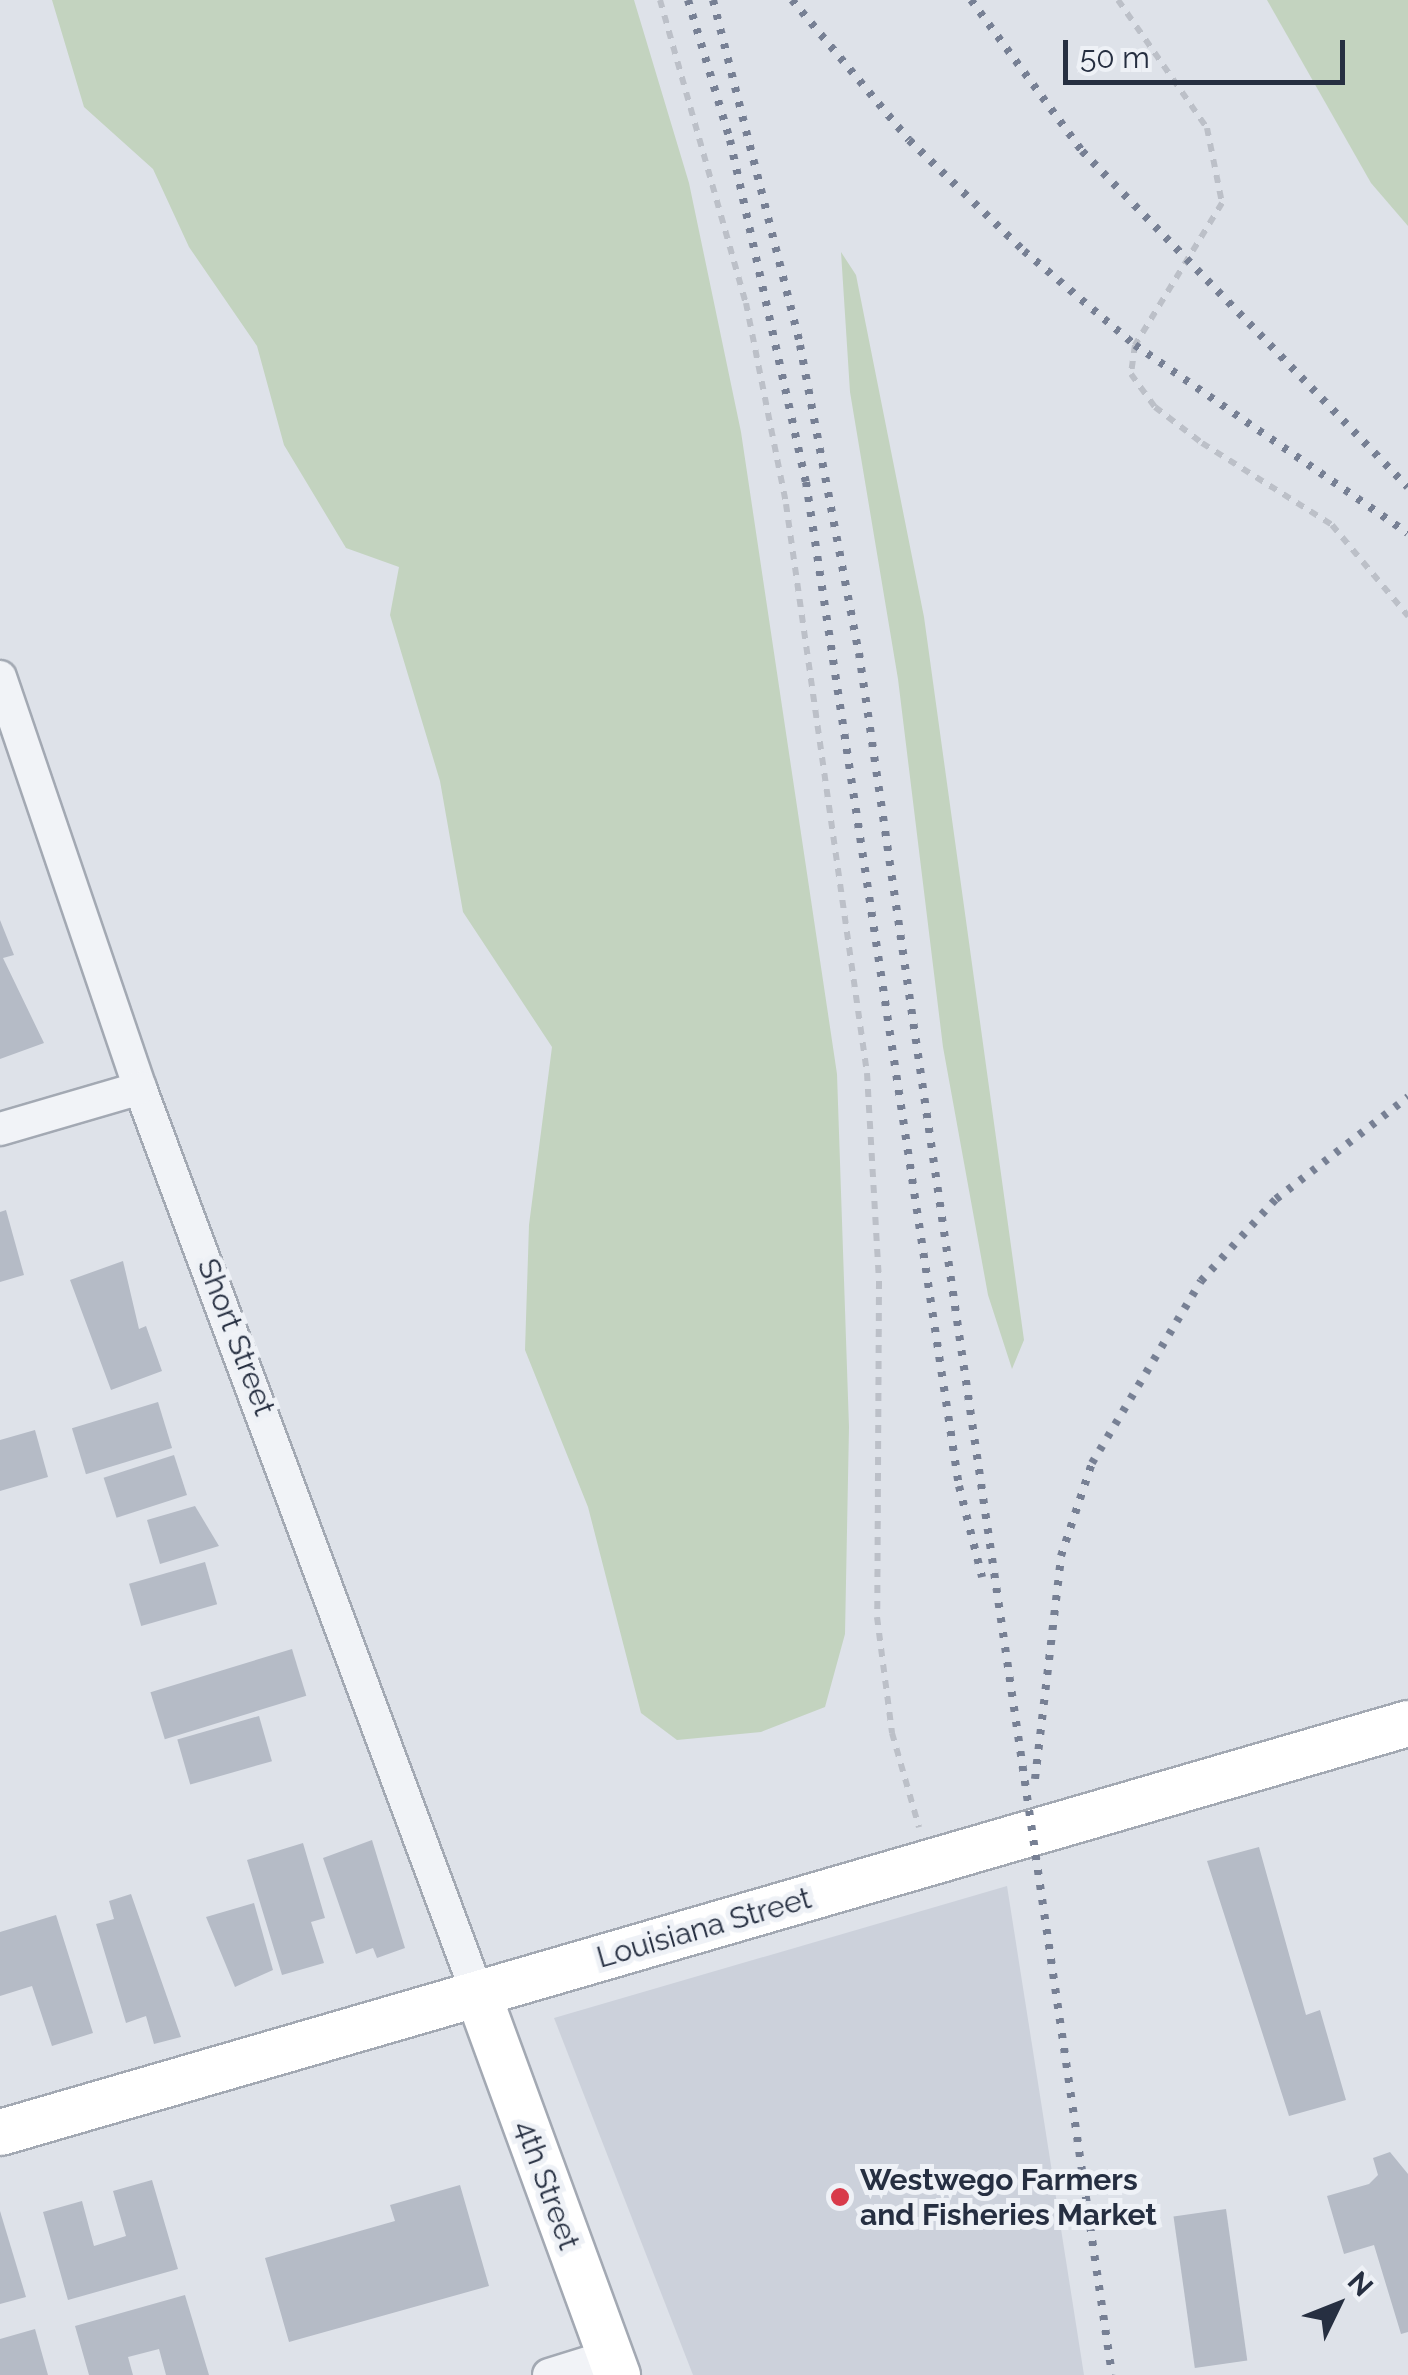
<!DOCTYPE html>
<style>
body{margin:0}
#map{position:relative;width:1408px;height:2375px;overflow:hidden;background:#dee2e9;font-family:Raleway,sans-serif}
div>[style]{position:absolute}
.built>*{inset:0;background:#ccd1db}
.green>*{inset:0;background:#c3d3bf}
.building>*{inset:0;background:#b5bbc6;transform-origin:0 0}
.path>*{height:6px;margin-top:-3px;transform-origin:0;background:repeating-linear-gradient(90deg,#bcc0c8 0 8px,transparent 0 16px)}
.roads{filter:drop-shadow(2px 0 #a3a9b3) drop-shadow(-2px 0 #a3a9b3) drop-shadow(0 2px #a3a9b3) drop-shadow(0 -2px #a3a9b3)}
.street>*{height:32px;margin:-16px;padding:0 16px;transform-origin:16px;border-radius:16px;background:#f1f3f7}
.secondary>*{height:45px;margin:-22.5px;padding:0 22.5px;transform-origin:22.5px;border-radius:22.5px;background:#fff}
.rail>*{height:8px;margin-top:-4px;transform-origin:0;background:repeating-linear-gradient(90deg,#778094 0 5px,transparent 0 15px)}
.dots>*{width:28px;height:28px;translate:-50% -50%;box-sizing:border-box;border:5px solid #eef1f6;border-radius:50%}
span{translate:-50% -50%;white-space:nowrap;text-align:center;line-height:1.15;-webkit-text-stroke:10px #eef1f6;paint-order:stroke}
.street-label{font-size:30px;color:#262f41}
.poi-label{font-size:30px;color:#262f41;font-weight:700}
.left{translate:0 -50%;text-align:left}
.north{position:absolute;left:1288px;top:2255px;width:100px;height:100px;-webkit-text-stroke:8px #eef1f6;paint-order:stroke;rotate:47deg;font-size:28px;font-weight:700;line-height:40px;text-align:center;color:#262f41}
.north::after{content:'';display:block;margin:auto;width:35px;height:45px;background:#262f41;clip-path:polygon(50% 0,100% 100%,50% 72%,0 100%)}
.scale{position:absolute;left:1063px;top:40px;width:282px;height:45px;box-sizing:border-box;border:5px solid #262f41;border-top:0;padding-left:12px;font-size:30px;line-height:35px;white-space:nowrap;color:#262f41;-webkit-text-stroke:8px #eef1f6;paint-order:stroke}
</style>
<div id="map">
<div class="built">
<i style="clip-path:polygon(1007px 1886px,1084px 2375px,693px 2375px,554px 2018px)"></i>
</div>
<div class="green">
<i style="clip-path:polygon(52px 0,634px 0,689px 183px,741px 432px,837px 1074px,849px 1427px,845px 1634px,825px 1707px,761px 1732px,677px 1740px,641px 1713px,588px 1507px,525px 1350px,529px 1225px,552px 1047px,463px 912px,440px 781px,390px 615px,399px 567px,346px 548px,284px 445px,257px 346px,189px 247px,153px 169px,84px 107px)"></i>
<i style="clip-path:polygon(1267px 0,1408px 0,1408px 226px,1371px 183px)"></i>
<i style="clip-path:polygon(841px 252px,856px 275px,924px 617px,1024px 1340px,1012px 1369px,988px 1295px,943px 1047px,898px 679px,850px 392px)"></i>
</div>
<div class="building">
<i style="clip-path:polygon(0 920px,14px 955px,3px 958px,44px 1043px,0 1059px)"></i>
<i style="clip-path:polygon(6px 1210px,24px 1275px,0 1282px,0 1212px)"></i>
<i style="clip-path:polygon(123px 1261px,139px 1329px,146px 1326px,162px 1371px,111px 1390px,70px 1280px)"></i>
<i style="left:158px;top:1402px;width:48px;height:90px;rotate:73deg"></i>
<i style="clip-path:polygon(35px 1430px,48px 1477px,0 1491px,0 1440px)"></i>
<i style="left:174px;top:1455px;width:42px;height:74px;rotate:72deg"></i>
<i style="clip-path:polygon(195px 1506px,219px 1546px,160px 1564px,147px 1520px)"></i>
<i style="left:205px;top:1562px;width:44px;height:79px;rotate:74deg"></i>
<i style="left:292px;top:1649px;width:49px;height:148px;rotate:73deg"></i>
<i style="left:259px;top:1716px;width:47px;height:85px;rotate:74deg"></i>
<i style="clip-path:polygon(372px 1840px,405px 1948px,377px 1958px,373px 1948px,356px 1954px,323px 1858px)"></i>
<i style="clip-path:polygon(303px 1843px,325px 1918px,311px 1922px,324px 1963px,282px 1975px,247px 1860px)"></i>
<i style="clip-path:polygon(1259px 1847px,1306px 2015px,1320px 2010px,1346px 2100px,1289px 2116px,1207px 1861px)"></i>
<i style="clip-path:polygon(131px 1894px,181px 2037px,154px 2044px,146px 2016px,126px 2023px,96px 1924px,114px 1919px,109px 1901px)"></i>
<i style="clip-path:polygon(254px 1903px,273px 1970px,235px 1987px,206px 1917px)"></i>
<i style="clip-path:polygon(56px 1915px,93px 2033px,52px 2046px,32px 1986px,0 1996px,0 1932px)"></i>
<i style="clip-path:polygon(1390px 2152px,1408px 2174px,1408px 2332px,1401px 2334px,1374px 2245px,1344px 2254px,1327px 2196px,1369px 2184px,1378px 2175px,1373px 2158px)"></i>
<i style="clip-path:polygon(152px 2180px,178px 2269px,68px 2300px,43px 2212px,82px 2201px,94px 2246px,126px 2236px,113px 2191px)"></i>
<i style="clip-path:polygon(460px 2185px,489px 2286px,289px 2342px,265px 2258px,395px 2221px,390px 2205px)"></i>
<i style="left:1226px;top:2209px;width:153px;height:53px;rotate:82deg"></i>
<i style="clip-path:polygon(0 2211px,26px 2297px,0 2304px)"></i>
<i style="clip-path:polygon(185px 2295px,209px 2375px,166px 2375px,159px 2349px,128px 2357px,133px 2375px,89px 2375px,75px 2326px)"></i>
<i style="clip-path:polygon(35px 2329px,48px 2375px,0 2375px,0 2339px)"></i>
</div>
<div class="path">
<i style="left:660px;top:0;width:315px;rotate:74.2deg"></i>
<i style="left:746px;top:303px;width:205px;rotate:78.7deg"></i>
<i style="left:786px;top:504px;width:575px;rotate:81.9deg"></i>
<i style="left:867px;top:1073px;width:208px;rotate:86.7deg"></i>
<i style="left:879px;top:1281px;width:336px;rotate:90.3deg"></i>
<i style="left:877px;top:1617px;width:117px;rotate:82.6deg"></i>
<i style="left:892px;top:1733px;width:98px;rotate:74deg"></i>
<i style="left:1118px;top:0;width:156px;rotate:55.2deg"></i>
<i style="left:1207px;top:128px;width:76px;rotate:78.7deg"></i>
<i style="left:1222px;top:203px;width:167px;rotate:121.5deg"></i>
<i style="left:1135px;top:345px;width:29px;rotate:98deg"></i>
<i style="left:1131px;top:374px;width:41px;rotate:54deg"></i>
<i style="left:1155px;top:407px;width:59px;rotate:37.5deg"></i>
<i style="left:1202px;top:443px;width:154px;rotate:32.2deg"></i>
<i style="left:1332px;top:525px;width:119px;rotate:50.1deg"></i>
</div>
<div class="roads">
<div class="street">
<i style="left:0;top:677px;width:434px;rotate:71.2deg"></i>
<i style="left:140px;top:1088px;width:968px;rotate:69.56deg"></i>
<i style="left:0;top:1129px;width:146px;rotate:-16.3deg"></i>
<i style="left:549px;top:2375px;width:64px;rotate:-17.3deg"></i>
</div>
<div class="secondary">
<i style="left:478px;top:1995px;width:405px;rotate:69.9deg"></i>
<i style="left:0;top:2132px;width:1466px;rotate:-16.2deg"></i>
</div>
</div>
<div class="rail">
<i style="left:688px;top:0;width:146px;rotate:73.3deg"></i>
<i style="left:730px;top:140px;width:350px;rotate:77.5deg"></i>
<i style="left:806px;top:482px;width:1016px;rotate:81.34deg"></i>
<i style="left:959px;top:1486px;width:94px;rotate:75.8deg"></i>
<i style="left:713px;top:0;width:356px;rotate:75.8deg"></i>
<i style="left:800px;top:345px;width:314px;rotate:79.2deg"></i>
<i style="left:859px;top:653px;width:1740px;rotate:81.64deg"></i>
<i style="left:792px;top:0;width:182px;rotate:50.1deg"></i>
<i style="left:909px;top:140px;width:160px;rotate:44deg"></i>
<i style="left:1024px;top:251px;width:145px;rotate:40.3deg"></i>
<i style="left:1135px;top:345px;width:331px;rotate:34.6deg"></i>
<i style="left:971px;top:0;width:187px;rotate:53.7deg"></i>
<i style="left:1082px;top:151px;width:468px;rotate:45.9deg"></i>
<i style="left:1035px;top:1779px;width:225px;rotate:-83.3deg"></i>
<i style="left:1061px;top:1556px;width:98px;rotate:-71.6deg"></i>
<i style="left:1092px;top:1463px;width:212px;rotate:-59.1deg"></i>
<i style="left:1201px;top:1281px;width:111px;rotate:-47.6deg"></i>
<i style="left:1276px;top:1199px;width:167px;rotate:-37.7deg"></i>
</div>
<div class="dots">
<i style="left:840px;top:2197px;background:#d83a4a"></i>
</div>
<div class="street-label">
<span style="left:236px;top:1337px;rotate:69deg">Short Street</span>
<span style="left:704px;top:1928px;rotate:-16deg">Louisiana Street</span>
<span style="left:547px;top:2185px;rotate:70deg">4th Street</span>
</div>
<div class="poi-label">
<span class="left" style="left:860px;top:2197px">Westwego Farmers<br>and Fisheries Market</span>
</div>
<div class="north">N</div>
<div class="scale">50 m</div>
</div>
